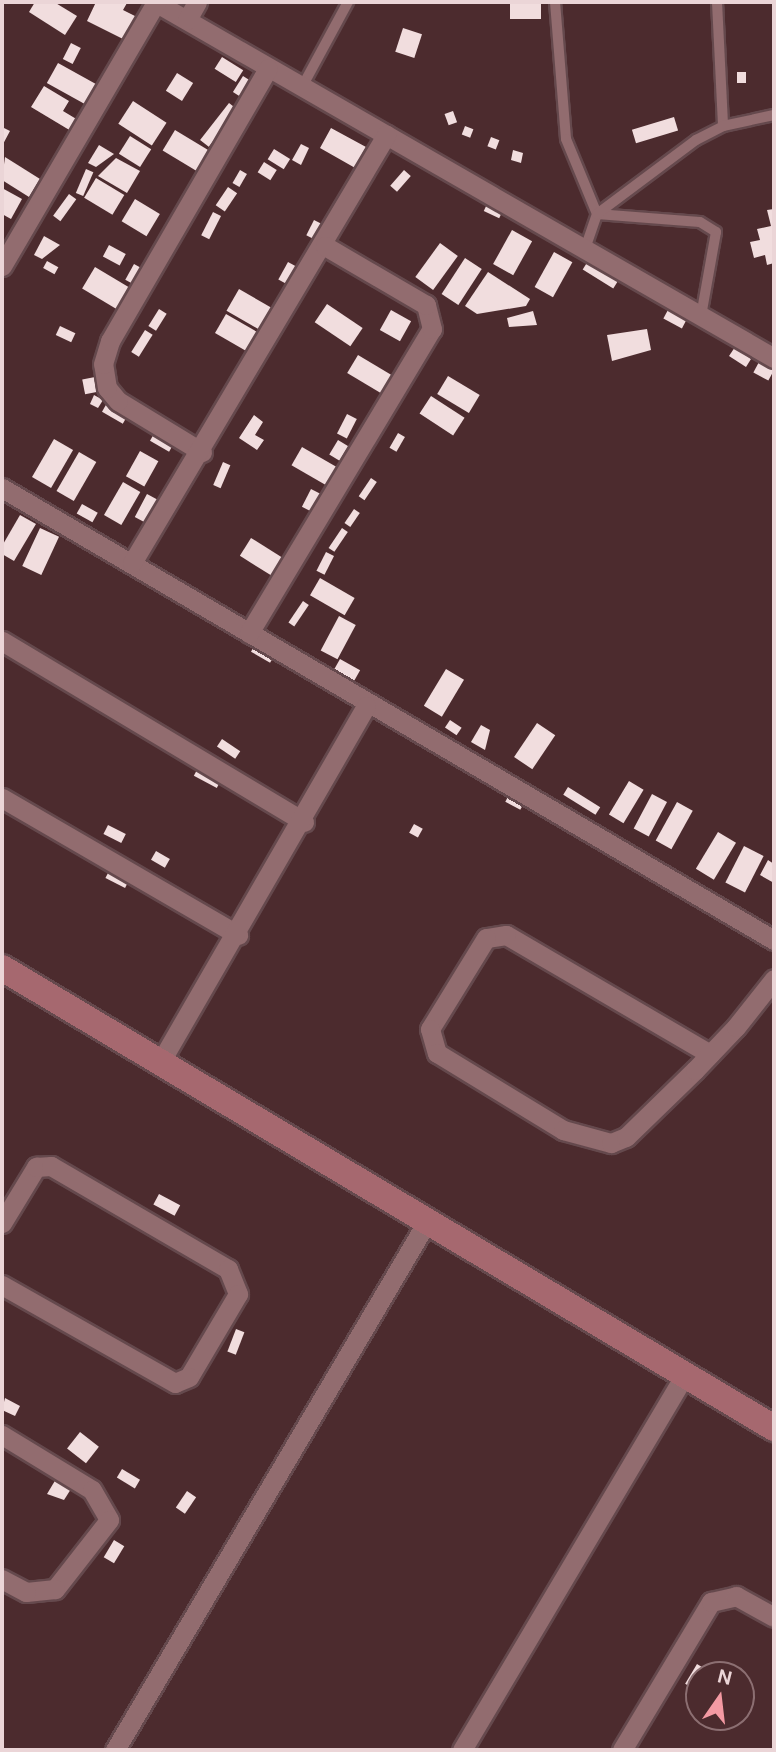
<!DOCTYPE html>
<style>
body{margin:0}
#map{position:relative;width:776px;height:1752px;overflow:hidden;background:#4c2b2e;font-family:"DM Sans",sans-serif}
div>[style]{position:absolute}
.building>*{inset:0;background:#f1ddde;transform-origin:0 0}
.roads{filter:drop-shadow(2px 0 #65494d) drop-shadow(-2px 0 #65494d) drop-shadow(0 2px #65494d) drop-shadow(0 -2px #65494d)}
.lane>*{height:10px;margin:-5px;padding:0 5px;transform-origin:5px;border-radius:5px;background:#926c6f}
.street>*{height:19px;margin:-9.5px;padding:0 9.5px;transform-origin:9.5px;border-radius:9.5px;background:#926c6f}
.secondary>*{height:26px;margin:-13px;padding:0 13px;transform-origin:13px;border-radius:13px;background:#a6686f}
span{translate:-50% -50%;white-space:nowrap;text-align:center;line-height:1.15;-webkit-text-stroke:7px #4c2b2e;paint-order:stroke}
.frame{position:absolute;inset:0;border:4px solid #ebd5d7;pointer-events:none}
.north{position:absolute;left:685px;top:1661px;width:70px;height:70px;box-sizing:border-box;background:#4c2b2e;border:2px solid #8c6f72;border-radius:50%;rotate:14deg;font-size:19px;font-weight:700;line-height:28px;text-align:center;color:#ebd5d7}
.north::after{content:'';display:block;margin:auto;width:24px;height:32px;background:#f49aa3;clip-path:polygon(50% 0,100% 100%,50% 72%,0 100%)}
</style>
<div id="map">
<div class="building">
<i style="clip-path:polygon(35px 2px,54px 2px,77px 16px,65px 35px,29px 12px)"></i>
<i style="clip-path:polygon(96px 2px,127px 3px,123px 10px,137px 17px,125px 40px,87px 21px)"></i>
<i style="left:510px;top:2px;width:31px;height:17px"></i>
<i style="left:403px;top:28px;width:20px;height:25px;rotate:18deg"></i>
<i style="left:71px;top:43px;width:11px;height:18px;rotate:27deg"></i>
<i style="left:222px;top:57px;width:25px;height:14px;rotate:32deg"></i>
<i style="left:58px;top:63px;width:50px;height:23px;rotate:29deg"></i>
<i style="left:737px;top:72px;width:9px;height:11px"></i>
<i style="left:177px;top:73px;width:19px;height:21px;rotate:32deg"></i>
<i style="left:243px;top:76px;width:13px;height:19px;rotate:32deg"></i>
<i style="clip-path:polygon(44px 86px,69px 101px,63px 111px,78px 120px,71px 131px,31px 107px)"></i>
<i style="left:133px;top:101px;width:40px;height:27px;rotate:33deg"></i>
<i style="left:229px;top:103px;width:11px;height:47px;rotate:38deg"></i>
<i style="left:453px;top:111px;width:12px;height:9px;rotate:70deg"></i>
<i style="left:674px;top:117px;width:14px;height:44px;rotate:73deg"></i>
<i style="left:465px;top:126px;width:9px;height:9px;rotate:21deg"></i>
<i style="clip-path:polygon(2px 127px,10px 131px,2px 146px)"></i>
<i style="clip-path:polygon(331px 128px,366px 147px,362px 154px,372px 160px,364px 173px,320px 148px)"></i>
<i style="left:175px;top:130px;width:43px;height:24px;rotate:31deg"></i>
<i style="left:130px;top:136px;width:25px;height:21px;rotate:32deg"></i>
<i style="left:491px;top:137px;width:9px;height:10px;rotate:21deg"></i>
<i style="clip-path:polygon(301px 144px,309px 148px,301px 165px,292px 160px)"></i>
<i style="clip-path:polygon(99px 145px,114px 154px,96px 167px,88px 163px)"></i>
<i style="left:274px;top:149px;width:19px;height:12px;rotate:32deg"></i>
<i style="clip-path:polygon(513px 150px,523px 153px,521px 163px,511px 160px)"></i>
<i style="clip-path:polygon(5px 157px,40px 179px,29px 197px,2px 180px)"></i>
<i style="clip-path:polygon(116px 158px,140px 171px,127px 193px,98px 176px)"></i>
<i style="left:264px;top:162px;width:15px;height:12px;rotate:32deg"></i>
<i style="left:86px;top:169px;width:8px;height:26px;rotate:23deg"></i>
<i style="left:240px;top:170px;width:8px;height:15px;rotate:30deg"></i>
<i style="left:404px;top:170px;width:9px;height:21px;rotate:41deg"></i>
<i style="left:96px;top:178px;width:33px;height:23px;rotate:31deg"></i>
<i style="left:228px;top:187px;width:11px;height:22px;rotate:34deg"></i>
<i style="clip-path:polygon(2px 188px,22px 199px,11px 219px,2px 214px)"></i>
<i style="left:69px;top:194px;width:9px;height:27px;rotate:36deg"></i>
<i style="left:135px;top:199px;width:29px;height:26px;rotate:31deg"></i>
<i style="left:488px;top:202px;width:17px;height:10px;rotate:25deg"></i>
<i style="clip-path:polygon(774px 209px,774px 263px,767px 265px,765px 255px,754px 258px,750px 242px,760px 240px,757px 229px,771px 226px,767px 210px)"></i>
<i style="left:213px;top:212px;width:9px;height:26px;rotate:27deg"></i>
<i style="left:314px;top:220px;width:11px;height:17px;rotate:27deg"></i>
<i style="left:512px;top:230px;width:23px;height:39px;rotate:29deg"></i>
<i style="clip-path:polygon(44px 236px,60px 245px,42px 259px,34px 255px)"></i>
<i style="left:440px;top:243px;width:22px;height:42px;rotate:36deg"></i>
<i style="left:109px;top:245px;width:19px;height:13px;rotate:28deg"></i>
<i style="left:554px;top:252px;width:21px;height:40px;rotate:29deg"></i>
<i style="left:465px;top:258px;width:20px;height:43px;rotate:33deg"></i>
<i style="left:47px;top:261px;width:13px;height:8px;rotate:29deg"></i>
<i style="left:588px;top:261px;width:36px;height:10px;rotate:32deg"></i>
<i style="left:288px;top:262px;width:10px;height:20px;rotate:29deg"></i>
<i style="left:134px;top:264px;width:13px;height:18px;rotate:29deg"></i>
<i style="left:95px;top:267px;width:41px;height:25px;rotate:31deg"></i>
<i style="clip-path:polygon(488px 272px,530px 299px,526px 306px,477px 314px,465px 306px)"></i>
<i style="left:239px;top:289px;width:39px;height:25px;rotate:30deg"></i>
<i style="left:327px;top:304px;width:43px;height:22px;rotate:34deg"></i>
<i style="left:669px;top:308px;width:21px;height:12px;rotate:28deg"></i>
<i style="left:159px;top:309px;width:9px;height:20px;rotate:32deg"></i>
<i style="left:391px;top:310px;width:23px;height:23px;rotate:29deg"></i>
<i style="clip-path:polygon(533px 311px,537px 325px,509px 327px,507px 318px)"></i>
<i style="left:226px;top:314px;width:42px;height:22px;rotate:30deg"></i>
<i style="left:60px;top:326px;width:17px;height:10px;rotate:25deg"></i>
<i style="clip-path:polygon(647px 329px,651px 350px,612px 361px,607px 335px)"></i>
<i style="left:145px;top:330px;width:9px;height:26px;rotate:32deg"></i>
<i style="clip-path:polygon(735px 347px,751px 359px,746px 367px,729px 356px)"></i>
<i style="left:358px;top:355px;width:41px;height:21px;rotate:31deg"></i>
<i style="left:759px;top:362px;width:17px;height:12px;rotate:28deg"></i>
<i style="left:448px;top:376px;width:37px;height:21px;rotate:31deg"></i>
<i style="left:95px;top:377px;width:15px;height:13px;rotate:79deg"></i>
<i style="clip-path:polygon(94px 395px,103px 400px,98px 408px,90px 404px)"></i>
<i style="left:431px;top:396px;width:40px;height:21px;rotate:33deg"></i>
<i style="left:107px;top:403px;width:24px;height:10px;rotate:30deg"></i>
<i style="left:347px;top:414px;width:11px;height:22px;rotate:27deg"></i>
<i style="clip-path:polygon(254px 415px,263px 422px,255px 435px,264px 440px,257px 450px,239px 438px)"></i>
<i style="left:155px;top:432px;width:22px;height:10px;rotate:30deg"></i>
<i style="left:398px;top:433px;width:8px;height:17px;rotate:30deg"></i>
<i style="left:54px;top:439px;width:22px;height:44px;rotate:30deg"></i>
<i style="left:338px;top:440px;width:12px;height:17px;rotate:31deg"></i>
<i style="left:302px;top:447px;width:40px;height:21px;rotate:30deg"></i>
<i style="left:140px;top:451px;width:21px;height:29px;rotate:29deg"></i>
<i style="left:79px;top:452px;width:20px;height:45px;rotate:30deg"></i>
<i style="left:223px;top:462px;width:8px;height:25px;rotate:23deg"></i>
<i style="left:371px;top:478px;width:7px;height:22px;rotate:34deg"></i>
<i style="left:123px;top:482px;width:20px;height:38px;rotate:30deg"></i>
<i style="left:311px;top:489px;width:11px;height:20px;rotate:27deg"></i>
<i style="left:147px;top:494px;width:19px;height:26px;rotate:28deg"></i>
<i style="left:82px;top:504px;width:18px;height:11px;rotate:29deg"></i>
<i style="left:354px;top:509px;width:7px;height:17px;rotate:34deg"></i>
<i style="clip-path:polygon(20px 515px,36px 524px,14px 561px,2px 554px,2px 546px)"></i>
<i style="left:40px;top:528px;width:21px;height:42px;rotate:25deg"></i>
<i style="left:342px;top:528px;width:7px;height:24px;rotate:34deg"></i>
<i style="left:251px;top:538px;width:40px;height:21px;rotate:32deg"></i>
<i style="left:326px;top:552px;width:9px;height:21px;rotate:27deg"></i>
<i style="left:320px;top:578px;width:40px;height:20px;rotate:30deg"></i>
<i style="left:303px;top:601px;width:7px;height:26px;rotate:34deg"></i>
<i style="left:339px;top:616px;width:19px;height:39px;rotate:28deg"></i>
<i style="left:256px;top:643px;width:22px;height:10px;rotate:30deg"></i>
<i style="left:340px;top:659px;width:23px;height:13px;rotate:29deg"></i>
<i style="left:446px;top:669px;width:21px;height:43px;rotate:31deg"></i>
<i style="left:450px;top:720px;width:14px;height:9px;rotate:34deg"></i>
<i style="left:537px;top:723px;width:22px;height:41px;rotate:34deg"></i>
<i style="clip-path:polygon(481px 725px,490px 730px,485px 750px,471px 742px)"></i>
<i style="left:222px;top:739px;width:22px;height:9px;rotate:34deg"></i>
<i style="left:199px;top:766px;width:26px;height:11px;rotate:28deg"></i>
<i style="left:629px;top:781px;width:17px;height:39px;rotate:31deg"></i>
<i style="left:568px;top:787px;width:38px;height:9px;rotate:32deg"></i>
<i style="left:510px;top:793px;width:17px;height:10px;rotate:28deg"></i>
<i style="left:652px;top:794px;width:17px;height:39px;rotate:28deg"></i>
<i style="left:677px;top:802px;width:18px;height:44px;rotate:29deg"></i>
<i style="left:414px;top:824px;width:10px;height:10px;rotate:29deg"></i>
<i style="left:108px;top:825px;width:20px;height:10px;rotate:27deg"></i>
<i style="left:718px;top:832px;width:21px;height:43px;rotate:31deg"></i>
<i style="left:744px;top:846px;width:22px;height:41px;rotate:27deg"></i>
<i style="left:156px;top:851px;width:16px;height:10px;rotate:30deg"></i>
<i style="clip-path:polygon(768px 860px,774px 864px,774px 883px,760px 875px)"></i>
<i style="left:110px;top:869px;width:22px;height:10px;rotate:27deg"></i>
<i style="left:159px;top:1194px;width:24px;height:12px;rotate:28deg"></i>
<i style="left:236px;top:1329px;width:9px;height:24px;rotate:21deg"></i>
<i style="clip-path:polygon(5px 1398px,20px 1406px,15px 1416px,2px 1410px)"></i>
<i style="left:80px;top:1432px;width:24px;height:21px;rotate:38deg"></i>
<i style="left:122px;top:1469px;width:21px;height:10px;rotate:31deg"></i>
<i style="clip-path:polygon(56px 1479px,71px 1489px,64px 1500px,47px 1494px)"></i>
<i style="left:187px;top:1491px;width:11px;height:20px;rotate:34deg"></i>
<i style="left:114px;top:1540px;width:12px;height:20px;rotate:31deg"></i>
<i style="left:697px;top:1664px;width:12px;height:23px;rotate:31deg"></i>
</div>
<div class="roads">
<div class="lane">
<i style="left:555px;top:2px;width:137px;rotate:85.4deg"></i>
<i style="left:566px;top:139px;width:81px;rotate:67.5deg"></i>
<i style="left:597px;top:214px;width:39px;rotate:109deg"></i>
<i style="left:717px;top:2px;width:124px;rotate:87.2deg"></i>
<i style="left:302px;top:87px;width:97px;rotate:-61.6deg"></i>
<i style="left:597px;top:214px;width:103px;rotate:4.4deg"></i>
<i style="left:700px;top:222px;width:19px;rotate:32deg"></i>
<i style="left:716px;top:232px;width:85px;rotate:100.1deg"></i>
<i style="left:597px;top:214px;width:124px;rotate:-36.8deg"></i>
<i style="left:696px;top:140px;width:30px;rotate:-27deg"></i>
<i style="left:723px;top:126px;width:52px;rotate:-12.2deg"></i>
</div>
<div class="street">
<i style="left:155px;top:2px;width:714px;rotate:29.9deg"></i>
<i style="left:187px;top:20px;width:21px;rotate:-61deg"></i>
<i style="left:2px;top:266px;width:306px;rotate:-59.7deg"></i>
<i style="left:202px;top:452px;width:98px;rotate:-148.7deg"></i>
<i style="left:118px;top:401px;width:17px;rotate:-130deg"></i>
<i style="left:107px;top:388px;width:24px;rotate:-99deg"></i>
<i style="left:103px;top:364px;width:24px;rotate:-73deg"></i>
<i style="left:110px;top:341px;width:315px;rotate:-59.9deg"></i>
<i style="left:2px;top:488px;width:895px;rotate:30.35deg"></i>
<i style="left:132px;top:563px;width:498px;rotate:-59.3deg"></i>
<i style="left:249px;top:633px;width:355px;rotate:-59deg"></i>
<i style="left:432px;top:329px;width:25px;rotate:-104deg"></i>
<i style="left:426px;top:305px;width:117px;rotate:-149.7deg"></i>
<i style="left:2px;top:641px;width:352px;rotate:30.9deg"></i>
<i style="left:2px;top:798px;width:273px;rotate:30.1deg"></i>
<i style="left:710px;top:1054px;width:236px;rotate:-149.7deg"></i>
<i style="left:506px;top:935px;width:20px;rotate:171deg"></i>
<i style="left:486px;top:938px;width:107px;rotate:121.6deg"></i>
<i style="left:430px;top:1029px;width:25px;rotate:74deg"></i>
<i style="left:437px;top:1053px;width:148px;rotate:31.4deg"></i>
<i style="left:563px;top:1130px;width:50px;rotate:15.2deg"></i>
<i style="left:611px;top:1143px;width:16px;rotate:-22deg"></i>
<i style="left:626px;top:1137px;width:96px;rotate:-44.2deg"></i>
<i style="left:695px;top:1070px;width:59px;rotate:-46.4deg"></i>
<i style="left:736px;top:1027px;width:61px;rotate:-51.6deg"></i>
<i style="left:161px;top:1061px;width:410px;rotate:-60deg"></i>
<i style="left:2px;top:1223px;width:66px;rotate:-58.7deg"></i>
<i style="left:36px;top:1167px;width:15px;rotate:-4deg"></i>
<i style="left:51px;top:1166px;width:205px;rotate:30.2deg"></i>
<i style="left:228px;top:1269px;width:27px;rotate:68deg"></i>
<i style="left:238px;top:1294px;width:96px;rotate:120.6deg"></i>
<i style="left:189px;top:1377px;width:15px;rotate:157deg"></i>
<i style="left:175px;top:1383px;width:199px;rotate:-150.5deg"></i>
<i style="left:2px;top:1435px;width:105px;rotate:31.4deg"></i>
<i style="left:92px;top:1490px;width:34px;rotate:60deg"></i>
<i style="left:109px;top:1520px;width:88px;rotate:128deg"></i>
<i style="left:55px;top:1589px;width:29px;rotate:174deg"></i>
<i style="left:26px;top:1592px;width:27px;rotate:-152deg"></i>
<i style="left:115px;top:1750px;width:610px;rotate:-59.44deg"></i>
<i style="left:462px;top:1750px;width:436px;rotate:-59.3deg"></i>
<i style="left:622px;top:1750px;width:173px;rotate:-59deg"></i>
<i style="left:711px;top:1602px;width:26px;rotate:-13deg"></i>
<i style="left:736px;top:1596px;width:43px;rotate:28.9deg"></i>
</div>
<div class="secondary">
<i style="left:2px;top:968px;width:899px;rotate:30.79deg"></i>
</div>
</div>
<div class="frame"></div>
<div class="north">N</div>
</div>
